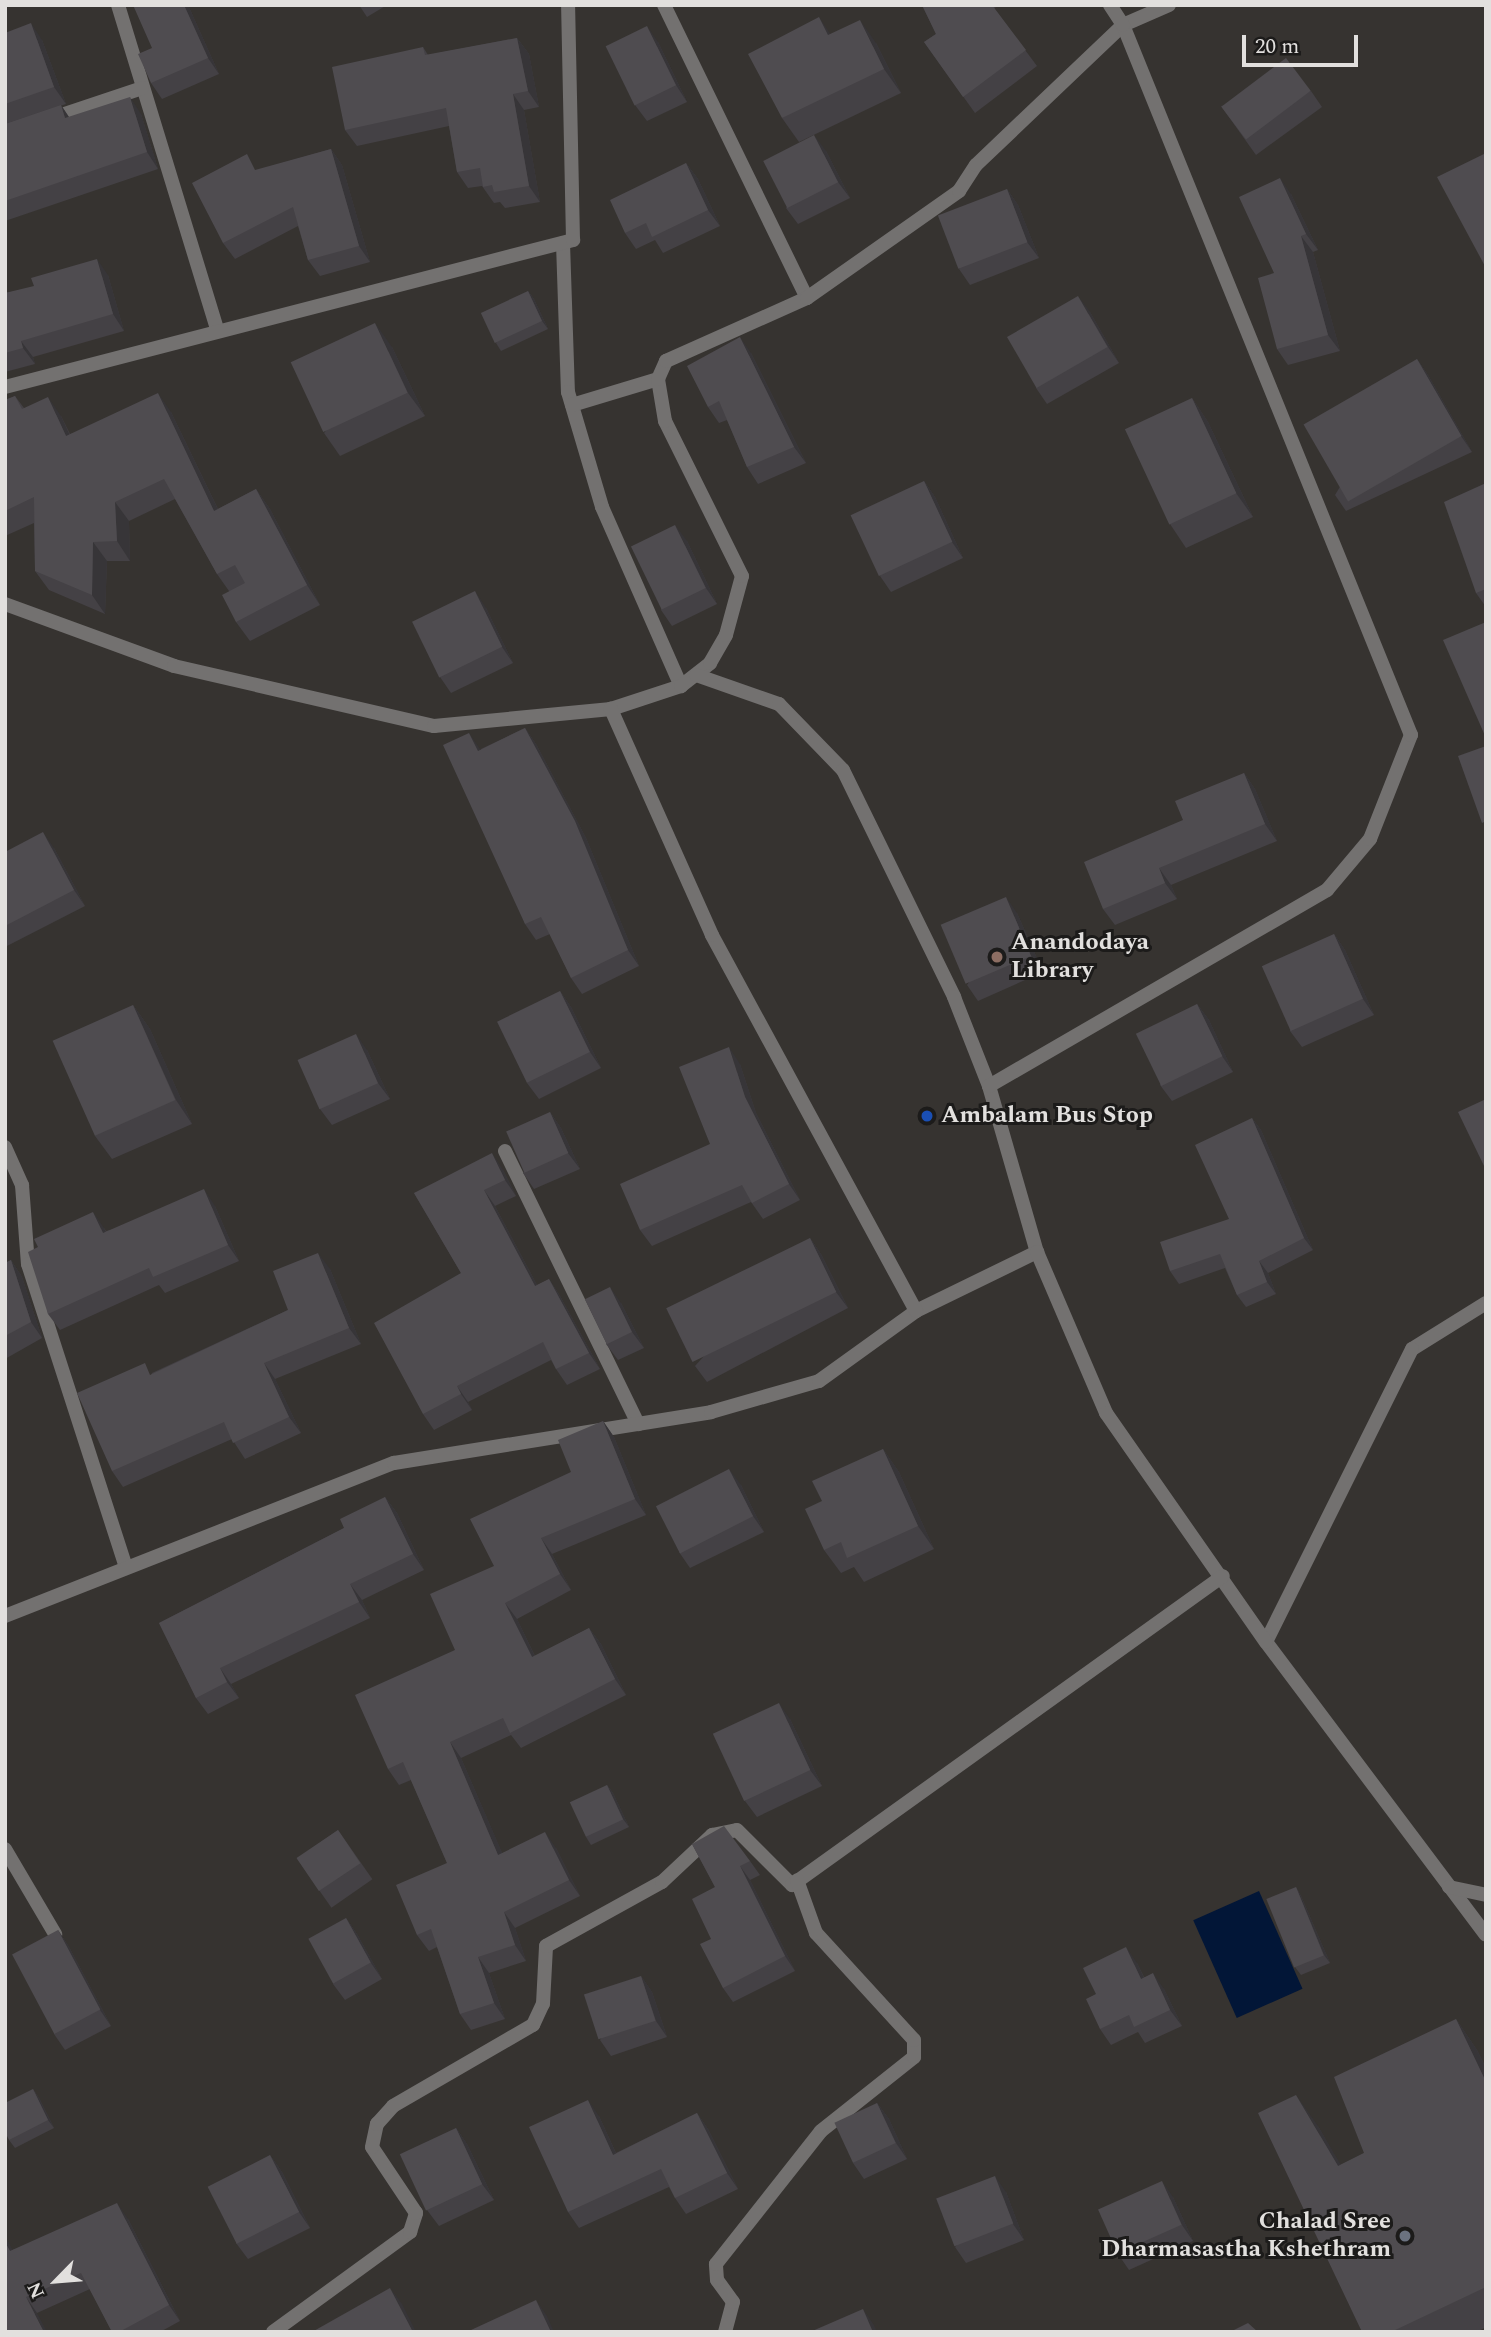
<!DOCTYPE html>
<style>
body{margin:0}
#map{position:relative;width:1491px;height:2337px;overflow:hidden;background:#363330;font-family:Spectral,serif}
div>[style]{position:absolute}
.water>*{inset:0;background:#021637;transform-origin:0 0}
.street>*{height:14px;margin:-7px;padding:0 7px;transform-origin:7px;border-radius:7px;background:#737170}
.wall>*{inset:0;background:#444145;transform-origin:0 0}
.shaded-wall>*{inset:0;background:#373538}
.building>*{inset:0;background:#4f4c50;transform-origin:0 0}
.dots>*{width:19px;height:19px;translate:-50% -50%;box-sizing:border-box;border:4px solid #1c1b1a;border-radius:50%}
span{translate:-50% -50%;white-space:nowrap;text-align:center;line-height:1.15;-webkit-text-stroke:6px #1c1b1a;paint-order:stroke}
.poi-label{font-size:24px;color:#e2e0de;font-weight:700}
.left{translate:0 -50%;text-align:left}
.right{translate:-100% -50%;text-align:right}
.frame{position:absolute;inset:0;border:7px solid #e2e0de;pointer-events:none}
.north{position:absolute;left:21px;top:2246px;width:70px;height:70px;-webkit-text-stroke:5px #1c1b1a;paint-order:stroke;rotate:245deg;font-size:19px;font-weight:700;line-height:28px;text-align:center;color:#e2e0de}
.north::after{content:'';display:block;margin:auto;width:24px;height:32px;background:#e2e0de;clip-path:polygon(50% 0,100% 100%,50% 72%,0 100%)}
.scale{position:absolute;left:1242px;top:35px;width:116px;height:32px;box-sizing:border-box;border:4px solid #e2e0de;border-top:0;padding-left:9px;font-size:21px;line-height:24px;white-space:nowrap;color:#e2e0de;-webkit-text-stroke:5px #1c1b1a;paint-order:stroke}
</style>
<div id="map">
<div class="water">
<i style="left:1259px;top:1891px;width:107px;height:72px;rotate:66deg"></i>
</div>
<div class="street">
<i style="left:118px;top:5px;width:338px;rotate:73deg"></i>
<i style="left:664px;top:5px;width:326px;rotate:64deg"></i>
<i style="left:50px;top:119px;width:97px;rotate:-18.6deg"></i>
<i style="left:563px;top:243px;width:149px;rotate:88.1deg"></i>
<i style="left:568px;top:392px;width:120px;rotate:73.5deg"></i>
<i style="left:602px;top:507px;width:196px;rotate:66.2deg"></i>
<i style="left:5px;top:387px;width:587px;rotate:-14.51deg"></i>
<i style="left:573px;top:240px;width:235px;rotate:-91.2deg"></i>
<i style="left:572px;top:405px;width:90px;rotate:-16.8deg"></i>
<i style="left:5px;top:604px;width:180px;rotate:20.1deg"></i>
<i style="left:174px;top:666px;width:267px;rotate:13deg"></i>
<i style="left:434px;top:726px;width:178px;rotate:-5.5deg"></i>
<i style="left:611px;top:709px;width:74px;rotate:-18.2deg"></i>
<i style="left:681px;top:686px;width:37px;rotate:-38deg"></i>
<i style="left:710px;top:663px;width:32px;rotate:-60deg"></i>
<i style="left:726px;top:635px;width:61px;rotate:-74.8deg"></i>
<i style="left:742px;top:576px;width:173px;rotate:-116.4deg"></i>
<i style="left:665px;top:421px;width:43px;rotate:-99.5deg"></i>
<i style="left:658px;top:379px;width:20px;rotate:-66deg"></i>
<i style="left:666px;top:361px;width:154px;rotate:-24.1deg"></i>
<i style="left:807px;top:298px;width:186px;rotate:-35.1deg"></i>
<i style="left:959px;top:191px;width:31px;rotate:-57deg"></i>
<i style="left:976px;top:165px;width:203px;rotate:-43.6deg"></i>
<i style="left:1123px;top:25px;width:50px;rotate:-23.5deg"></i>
<i style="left:696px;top:675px;width:88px;rotate:19.3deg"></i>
<i style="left:779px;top:704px;width:92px;rotate:45.9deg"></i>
<i style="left:843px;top:770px;width:253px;rotate:63.9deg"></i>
<i style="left:954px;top:997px;width:96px;rotate:68.5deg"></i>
<i style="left:989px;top:1086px;width:173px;rotate:73.9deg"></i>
<i style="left:989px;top:1086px;width:391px;rotate:-30.1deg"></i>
<i style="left:1327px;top:890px;width:67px;rotate:-49.9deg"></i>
<i style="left:1370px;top:839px;width:112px;rotate:-68.5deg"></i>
<i style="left:1411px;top:735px;width:766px;rotate:-112.08deg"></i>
<i style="left:1123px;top:25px;width:24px;rotate:-123deg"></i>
<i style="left:5px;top:1147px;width:42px;rotate:65.9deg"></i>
<i style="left:22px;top:1185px;width:79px;rotate:85.7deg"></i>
<i style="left:28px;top:1264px;width:318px;rotate:72.1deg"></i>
<i style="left:505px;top:1151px;width:304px;rotate:64deg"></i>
<i style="left:1486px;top:1303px;width:87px;rotate:148.1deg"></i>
<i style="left:1412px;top:1349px;width:327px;rotate:116.5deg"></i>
<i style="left:1266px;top:1642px;width:366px;rotate:53.1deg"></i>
<i style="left:916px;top:1311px;width:135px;rotate:-26deg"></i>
<i style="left:1037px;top:1252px;width:175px;rotate:66.8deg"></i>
<i style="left:1106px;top:1413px;width:279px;rotate:55.1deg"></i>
<i style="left:5px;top:1616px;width:418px;rotate:-21.5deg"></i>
<i style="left:394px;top:1463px;width:321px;rotate:-9.1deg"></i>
<i style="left:711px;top:1412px;width:112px;rotate:-16deg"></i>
<i style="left:819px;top:1381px;width:120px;rotate:-35.8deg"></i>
<i style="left:916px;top:1311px;width:428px;rotate:-118.5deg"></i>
<i style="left:712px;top:935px;width:248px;rotate:-114.1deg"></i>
<i style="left:5px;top:1849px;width:99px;rotate:59.5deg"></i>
<i style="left:1449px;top:1887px;width:38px;rotate:12deg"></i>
<i style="left:273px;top:2332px;width:170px;rotate:-36.1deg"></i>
<i style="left:410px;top:2232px;width:20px;rotate:-72deg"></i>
<i style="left:416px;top:2213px;width:79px;rotate:-123.7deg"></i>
<i style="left:372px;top:2147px;width:24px;rotate:-78deg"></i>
<i style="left:377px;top:2124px;width:24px;rotate:-48deg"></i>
<i style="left:393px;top:2106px;width:162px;rotate:-30.1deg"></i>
<i style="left:533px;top:2025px;width:23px;rotate:-65deg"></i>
<i style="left:543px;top:2004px;width:58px;rotate:-87deg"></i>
<i style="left:546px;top:1946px;width:132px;rotate:-28.9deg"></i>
<i style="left:662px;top:1882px;width:69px;rotate:-43.2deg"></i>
<i style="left:712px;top:1835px;width:25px;rotate:-11deg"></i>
<i style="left:737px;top:1830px;width:78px;rotate:45deg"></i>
<i style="left:792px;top:1885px;width:530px;rotate:-35.64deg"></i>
<i style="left:725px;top:2332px;width:31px;rotate:-75deg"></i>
<i style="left:733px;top:2302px;width:27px;rotate:-126deg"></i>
<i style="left:717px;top:2280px;width:16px;rotate:-94deg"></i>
<i style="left:716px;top:2264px;width:169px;rotate:-51.7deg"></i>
<i style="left:821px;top:2131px;width:119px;rotate:-38.5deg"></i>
<i style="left:914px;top:2057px;width:17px;rotate:-90deg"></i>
<i style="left:914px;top:2040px;width:145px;rotate:-132.5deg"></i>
<i style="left:816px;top:1933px;width:56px;rotate:-109.7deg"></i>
</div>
<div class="wall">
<i style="clip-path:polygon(188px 5px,219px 74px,162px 99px,151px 83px,152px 48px)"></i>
<i style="clip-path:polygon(359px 5px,387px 5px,367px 17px)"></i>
<i style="clip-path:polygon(922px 5px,1000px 5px,994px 8px,1037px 66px,975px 113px,924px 42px,936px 34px)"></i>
<i style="clip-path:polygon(5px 33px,42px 40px,66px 104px,5px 124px)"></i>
<i style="clip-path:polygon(517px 38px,529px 54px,539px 107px,524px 110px,540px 202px,505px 208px,500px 202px,494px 203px,482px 186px,468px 188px,457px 172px,449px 126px,357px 146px,345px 130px,423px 47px,428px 55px)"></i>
<i style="clip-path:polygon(658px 42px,687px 102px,647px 121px,635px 105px)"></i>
<i style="clip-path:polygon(876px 43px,901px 93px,799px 142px,782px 118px)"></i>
<i style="clip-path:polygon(1311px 91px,1322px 107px,1256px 155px,1221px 106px)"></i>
<i style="clip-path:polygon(61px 105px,69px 117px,141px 114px,158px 169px,5px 221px,5px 124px)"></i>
<i style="clip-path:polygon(331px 149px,342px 165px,370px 262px,320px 276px,308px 260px,298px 226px,235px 259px,223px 243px,258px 170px)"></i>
<i style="clip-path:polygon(826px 151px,850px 198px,798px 224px,786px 208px)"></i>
<i style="clip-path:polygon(686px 163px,698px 179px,720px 226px,663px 253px,655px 240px,636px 249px,625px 233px)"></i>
<i style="clip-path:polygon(1007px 189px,1018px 205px,1039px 258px,970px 285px,959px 269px)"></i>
<i style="clip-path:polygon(1291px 194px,1318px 250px,1313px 252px,1340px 351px,1288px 365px,1277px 349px,1274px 273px)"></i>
<i style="clip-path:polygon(108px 275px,124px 331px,33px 357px,35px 364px,5px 372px,5px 293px)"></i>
<i style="clip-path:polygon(528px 291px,534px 299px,548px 329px,501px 351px,496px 343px)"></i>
<i style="clip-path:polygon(1090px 312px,1119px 363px,1047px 404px,1036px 388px)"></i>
<i style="clip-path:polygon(392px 347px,425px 416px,340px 456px,324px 433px)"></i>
<i style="clip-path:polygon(751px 353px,806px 463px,758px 484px,747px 467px,727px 420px,719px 423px,708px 407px)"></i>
<i style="clip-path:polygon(1417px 359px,1428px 375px,1472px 452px,1346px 511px,1335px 495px)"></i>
<i style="clip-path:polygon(15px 396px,24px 408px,61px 416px,70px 434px,171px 412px,218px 509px,256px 489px,270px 509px,320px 605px,250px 641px,236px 622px,229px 591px,217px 574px,175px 499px,129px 521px,130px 561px,107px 561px,105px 614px,49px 590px,35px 571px,34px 523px,5px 536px,5px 400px)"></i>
<i style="clip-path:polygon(1192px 398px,1208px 422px,1253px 517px,1186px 548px,1170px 524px)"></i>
<i style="clip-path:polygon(924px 481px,935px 497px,963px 558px,891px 592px,880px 576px)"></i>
<i style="clip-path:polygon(1486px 483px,1486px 607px,1476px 593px)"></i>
<i style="clip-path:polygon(687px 541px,717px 604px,672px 626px,661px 610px)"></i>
<i style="clip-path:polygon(486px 608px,513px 663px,451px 693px,440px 677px)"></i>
<i style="clip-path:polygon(525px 728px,536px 744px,586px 838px,639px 966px,582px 994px,571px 978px,550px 934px,536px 940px,525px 924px,481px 749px)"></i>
<i style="clip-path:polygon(1244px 773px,1255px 789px,1277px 841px,1171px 885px,1177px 899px,1115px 925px,1103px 909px)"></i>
<i style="clip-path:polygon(54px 848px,85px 906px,5px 947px,5px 852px)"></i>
<i style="clip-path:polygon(1017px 913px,1043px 972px,978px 1001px,967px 985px)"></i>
<i style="clip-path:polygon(1334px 934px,1345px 950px,1374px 1015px,1302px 1047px,1290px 1031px)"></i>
<i style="clip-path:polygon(560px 991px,571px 1007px,601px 1068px,539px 1099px,527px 1083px)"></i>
<i style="clip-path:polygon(1197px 1004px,1209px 1020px,1233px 1072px,1172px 1101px,1160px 1085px)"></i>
<i style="clip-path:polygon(133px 1005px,150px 1029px,192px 1124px,112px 1159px,95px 1136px)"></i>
<i style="clip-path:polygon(367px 1050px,390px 1099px,332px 1125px,320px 1109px)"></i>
<i style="clip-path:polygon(740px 1064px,756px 1113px,800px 1200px,763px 1219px,751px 1202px,652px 1246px,640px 1230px,710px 1144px)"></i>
<i style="clip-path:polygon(550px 1112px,561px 1128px,580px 1169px,534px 1189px,523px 1173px)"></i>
<i style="clip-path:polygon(1252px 1118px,1261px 1130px,1313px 1250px,1268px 1273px,1276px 1294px,1246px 1307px,1237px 1295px,1225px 1268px,1179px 1284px,1170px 1271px,1229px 1219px)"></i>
<i style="clip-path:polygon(503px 1170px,516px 1196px,495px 1206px,537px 1285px,549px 1279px,560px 1296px,600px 1369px,567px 1385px,556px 1369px,551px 1360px,468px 1402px,472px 1410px,434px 1430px,423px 1414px,461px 1273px,414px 1193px)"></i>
<i style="clip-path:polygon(215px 1206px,239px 1261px,165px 1293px,159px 1285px,60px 1330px,48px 1314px,38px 1247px,104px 1228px,106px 1231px)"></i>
<i style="clip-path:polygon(810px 1238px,821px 1254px,848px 1308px,707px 1382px,695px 1366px)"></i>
<i style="clip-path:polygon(11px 1260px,22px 1277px,42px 1338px,5px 1359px,5px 1263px)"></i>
<i style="clip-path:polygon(330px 1269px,361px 1344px,275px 1379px,301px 1433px,245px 1459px,232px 1439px,123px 1487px,112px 1471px,152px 1373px,288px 1310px)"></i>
<i style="clip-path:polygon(621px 1303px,644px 1348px,618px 1360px,606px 1344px)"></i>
<i style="clip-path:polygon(603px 1421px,614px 1437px,646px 1515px,552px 1554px,571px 1590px,517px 1619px,535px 1656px,589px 1628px,601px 1644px,626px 1695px,521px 1748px,511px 1735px,461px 1758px,502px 1853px,556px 1848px,580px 1896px,515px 1928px,526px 1961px,489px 1973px,505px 2019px,471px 2030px,460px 2014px,437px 1947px,429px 1951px,417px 1935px,447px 1863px,411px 1780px,399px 1785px,388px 1769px,455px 1650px,494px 1566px,571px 1472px)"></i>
<i style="clip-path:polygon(883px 1449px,899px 1472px,934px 1549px,864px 1582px,854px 1567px,841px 1573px,824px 1550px,822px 1501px)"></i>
<i style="clip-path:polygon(741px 1485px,764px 1532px,690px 1568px,679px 1552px)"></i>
<i style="clip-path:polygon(385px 1497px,397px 1513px,424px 1570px,362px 1600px,370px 1618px,231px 1684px,239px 1698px,208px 1714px,196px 1698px,159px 1623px,344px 1528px)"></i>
<i style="clip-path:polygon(790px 1719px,822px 1786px,757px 1817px,745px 1801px)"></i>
<i style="clip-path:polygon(607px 1785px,613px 1793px,629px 1827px,591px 1845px,586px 1837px)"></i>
<i style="left:338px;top:1830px;width:60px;height:50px;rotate:55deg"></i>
<i style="clip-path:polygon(692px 1844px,750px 1861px,760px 1875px,750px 1880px,795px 1971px,733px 2002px,723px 1988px,711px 1939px,715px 1887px)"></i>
<i style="clip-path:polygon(1296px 1887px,1301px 1896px,1330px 1963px,1301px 1975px,1295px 1967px)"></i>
<i style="clip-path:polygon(346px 1918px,357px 1934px,382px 1979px,345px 2000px,333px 1984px)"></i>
<i style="clip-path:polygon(58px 1930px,69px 1947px,111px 2026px,65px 2050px,54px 2034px)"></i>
<i style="clip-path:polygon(1137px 1963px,1144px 1977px,1164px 1989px,1182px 2026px,1145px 2043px,1138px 2032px,1111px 2045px,1100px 2029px,1096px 1994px)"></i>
<i style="clip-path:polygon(641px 1976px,652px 1992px,667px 2037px,611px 2056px,600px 2040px)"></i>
<i style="clip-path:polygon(1456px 2019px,1477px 2050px,1486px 2068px,1486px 2327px,1477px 2332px,1362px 2332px,1318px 2126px,1340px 2165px,1364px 2153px)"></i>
<i style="clip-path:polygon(33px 2089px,39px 2098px,54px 2128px,15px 2148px,9px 2140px)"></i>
<i style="clip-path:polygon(877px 2103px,889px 2119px,907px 2159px,864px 2179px,853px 2163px)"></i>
<i style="clip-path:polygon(697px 2113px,708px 2129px,738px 2189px,686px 2214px,675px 2198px,669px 2187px,579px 2228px,568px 2212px,599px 2116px,616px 2153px)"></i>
<i style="clip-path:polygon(456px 2128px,467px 2144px,494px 2200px,439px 2226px,427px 2210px)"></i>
<i style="clip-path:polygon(270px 2155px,282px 2172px,310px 2228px,248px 2259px,236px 2243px)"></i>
<i style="clip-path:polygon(1006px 2192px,1024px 2240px,966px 2263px,955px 2247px)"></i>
<i style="clip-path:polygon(1173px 2197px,1193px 2241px,1129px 2270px,1118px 2254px)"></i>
<i style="clip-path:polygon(128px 2219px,180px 2321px,160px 2332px,112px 2332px,90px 2289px,37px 2313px,5px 2332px,5px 2236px,12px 2250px)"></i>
</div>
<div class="shaded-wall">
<i style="clip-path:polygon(184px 5px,188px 5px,219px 74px,208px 58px)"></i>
<i style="clip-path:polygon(819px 17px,835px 41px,828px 35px)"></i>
<i style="clip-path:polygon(860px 20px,876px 43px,901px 93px,884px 69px)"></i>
<i style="clip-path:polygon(31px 23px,42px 40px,66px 104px,54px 87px)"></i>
<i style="clip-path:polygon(647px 26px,658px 42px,687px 102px,676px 85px)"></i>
<i style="clip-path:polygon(517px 38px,529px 54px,539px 107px,528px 91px)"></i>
<i style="clip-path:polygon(513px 94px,524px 110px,540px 202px,529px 186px)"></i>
<i style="clip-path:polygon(130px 97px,141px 114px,158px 169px,147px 152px)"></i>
<i style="clip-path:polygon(61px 105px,72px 122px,65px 118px)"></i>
<i style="clip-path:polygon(814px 135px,826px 151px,850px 198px,838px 182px)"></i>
<i style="clip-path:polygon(331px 149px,342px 165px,370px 262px,359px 246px)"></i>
<i style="clip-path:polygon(686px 163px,698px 179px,720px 226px,708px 210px)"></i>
<i style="clip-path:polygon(1280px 178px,1291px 194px,1318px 250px,1306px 234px)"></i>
<i style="clip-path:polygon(1007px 189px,1018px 205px,1039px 258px,1027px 242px)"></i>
<i style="clip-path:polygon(1301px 236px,1313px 252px,1340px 351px,1328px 335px)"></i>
<i style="clip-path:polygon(97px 259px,108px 275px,124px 331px,113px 314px)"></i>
<i style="clip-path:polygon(528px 291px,534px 299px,548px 329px,542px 321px)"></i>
<i style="clip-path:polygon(1078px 296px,1090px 312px,1119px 363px,1108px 347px)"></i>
<i style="clip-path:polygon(375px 323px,392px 347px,425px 416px,408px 393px)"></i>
<i style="clip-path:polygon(740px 337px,751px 353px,806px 463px,794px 447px)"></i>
<i style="clip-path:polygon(21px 341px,33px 357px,35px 364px,23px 348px)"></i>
<i style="clip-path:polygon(1417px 359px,1428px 375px,1472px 452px,1461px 436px)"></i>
<i style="clip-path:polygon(158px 393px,171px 412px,228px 530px,214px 511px)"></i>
<i style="clip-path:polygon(48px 397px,61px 416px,79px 455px,66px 436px)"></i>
<i style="clip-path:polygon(1192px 398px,1208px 422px,1253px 517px,1236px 493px)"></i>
<i style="clip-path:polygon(924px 481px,935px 497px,963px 558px,952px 542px)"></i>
<i style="clip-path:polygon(256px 489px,270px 509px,320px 605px,307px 585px)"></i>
<i style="clip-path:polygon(115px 502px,129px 521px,130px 561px,117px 541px)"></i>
<i style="clip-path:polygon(675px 525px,687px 541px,717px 604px,706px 588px)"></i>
<i style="clip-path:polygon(93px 542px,107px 561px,105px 614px,92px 595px)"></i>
<i style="clip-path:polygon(475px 591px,486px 608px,513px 663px,502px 647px)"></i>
<i style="clip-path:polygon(525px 728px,536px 744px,586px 838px,639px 966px,628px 950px)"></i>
<i style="clip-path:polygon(469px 733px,480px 749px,489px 767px,478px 751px)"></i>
<i style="clip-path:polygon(1244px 773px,1255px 789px,1277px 841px,1265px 824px)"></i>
<i style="clip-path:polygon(43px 832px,54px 848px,85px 906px,74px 890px)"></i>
<i style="clip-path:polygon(1159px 868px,1171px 885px,1177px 899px,1165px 883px)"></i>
<i style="clip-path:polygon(1006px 897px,1017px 913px,1043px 972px,1031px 956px)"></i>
<i style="clip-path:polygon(1334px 934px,1345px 950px,1374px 1015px,1363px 999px)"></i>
<i style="clip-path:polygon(560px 991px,571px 1007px,601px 1068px,590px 1052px)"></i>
<i style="clip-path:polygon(1197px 1004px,1209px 1020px,1233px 1072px,1222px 1056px)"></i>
<i style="clip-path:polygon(133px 1005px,150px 1029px,192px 1124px,176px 1100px)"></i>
<i style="clip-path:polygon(356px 1034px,367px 1050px,390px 1099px,378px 1083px)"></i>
<i style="clip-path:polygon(729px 1047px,740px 1064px,756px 1113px,800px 1200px,789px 1184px,745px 1097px)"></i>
<i style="clip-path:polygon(550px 1112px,561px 1128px,580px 1169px,568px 1153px)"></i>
<i style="clip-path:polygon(1252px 1118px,1261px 1130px,1313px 1250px,1304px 1238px)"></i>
<i style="clip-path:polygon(492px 1153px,503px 1170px,516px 1196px,505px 1180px)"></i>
<i style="clip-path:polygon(204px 1189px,215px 1206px,239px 1261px,228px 1245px)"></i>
<i style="clip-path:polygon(484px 1190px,495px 1206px,546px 1302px,535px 1286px)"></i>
<i style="clip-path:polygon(93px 1212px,104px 1228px,114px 1249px,103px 1233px)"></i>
<i style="clip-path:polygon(810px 1238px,821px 1254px,848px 1308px,836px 1292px)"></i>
<i style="clip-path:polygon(318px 1253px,330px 1269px,361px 1344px,349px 1328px)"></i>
<i style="clip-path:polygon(11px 1260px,22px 1277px,42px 1338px,31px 1322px)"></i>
<i style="clip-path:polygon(1259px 1261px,1268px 1273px,1276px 1294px,1267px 1282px)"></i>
<i style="clip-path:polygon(549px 1279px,560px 1296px,600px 1369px,589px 1353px)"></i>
<i style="clip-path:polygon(610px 1287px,621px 1303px,644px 1348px,632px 1332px)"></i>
<i style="clip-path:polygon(264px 1363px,275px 1379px,301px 1433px,289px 1417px)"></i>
<i style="clip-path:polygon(457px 1386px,468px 1402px,472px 1410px,461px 1394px)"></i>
<i style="clip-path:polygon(603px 1421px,614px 1437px,646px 1515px,635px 1499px)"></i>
<i style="clip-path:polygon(883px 1449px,899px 1472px,934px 1549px,918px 1526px)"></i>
<i style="clip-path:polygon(729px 1469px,741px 1485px,764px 1532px,753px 1516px)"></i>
<i style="clip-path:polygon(385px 1497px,397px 1513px,424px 1570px,413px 1554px)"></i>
<i style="clip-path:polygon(541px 1538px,552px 1554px,571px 1590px,560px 1574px)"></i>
<i style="clip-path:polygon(350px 1584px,362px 1600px,370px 1618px,359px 1602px)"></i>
<i style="clip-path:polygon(505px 1603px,517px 1619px,543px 1673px,532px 1657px)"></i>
<i style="clip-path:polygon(589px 1628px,601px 1644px,626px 1695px,615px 1679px)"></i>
<i style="clip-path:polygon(220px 1668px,231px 1684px,239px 1698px,227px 1682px)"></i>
<i style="clip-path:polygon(779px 1703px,790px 1719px,822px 1786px,810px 1770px)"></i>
<i style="clip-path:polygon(450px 1742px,461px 1758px,510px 1871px,498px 1855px)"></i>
<i style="clip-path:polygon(607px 1785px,613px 1793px,629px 1827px,623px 1819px)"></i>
<i style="clip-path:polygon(545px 1832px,556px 1848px,580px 1896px,569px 1880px)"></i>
<i style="clip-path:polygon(740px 1866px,750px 1880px,795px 1971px,785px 1956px)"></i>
<i style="clip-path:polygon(1296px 1887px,1301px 1896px,1330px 1963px,1324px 1955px)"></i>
<i style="clip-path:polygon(504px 1912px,515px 1928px,526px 1961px,515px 1945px)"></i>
<i style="clip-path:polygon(346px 1918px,357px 1934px,382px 1979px,371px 1963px)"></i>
<i style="clip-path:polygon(58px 1930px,69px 1947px,111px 2026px,100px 2010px)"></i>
<i style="clip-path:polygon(1126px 1947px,1137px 1963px,1152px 1995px,1141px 1979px)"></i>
<i style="clip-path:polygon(478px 1957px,489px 1973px,505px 2019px,494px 2003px)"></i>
<i style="clip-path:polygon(1153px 1973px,1164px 1989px,1182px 2026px,1170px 2010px)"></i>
<i style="clip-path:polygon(641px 1976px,652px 1992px,667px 2037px,656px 2021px)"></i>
<i style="clip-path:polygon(1456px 2019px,1477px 2050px,1486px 2068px,1486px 2082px)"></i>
<i style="clip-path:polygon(33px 2089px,39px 2098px,54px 2128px,48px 2120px)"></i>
<i style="clip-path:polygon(1296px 2095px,1318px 2126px,1359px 2196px,1338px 2166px)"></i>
<i style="clip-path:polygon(588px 2100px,599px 2116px,624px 2171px,613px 2155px)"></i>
<i style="clip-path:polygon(877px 2103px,889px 2119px,907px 2159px,896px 2143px)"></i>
<i style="clip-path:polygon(697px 2113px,708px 2129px,738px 2189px,727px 2173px)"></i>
<i style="clip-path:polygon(456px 2128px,467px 2144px,494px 2200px,482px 2184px)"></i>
<i style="clip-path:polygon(270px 2155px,282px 2172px,310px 2228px,299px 2212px)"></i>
<i style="clip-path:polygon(995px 2176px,1006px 2192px,1024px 2240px,1013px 2224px)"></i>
<i style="clip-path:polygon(1162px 2181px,1173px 2197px,1193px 2241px,1182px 2225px)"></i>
<i style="clip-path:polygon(117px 2203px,128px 2219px,180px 2321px,169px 2305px)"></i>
<i style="clip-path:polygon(5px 2236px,21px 2266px,10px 2251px,5px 2242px)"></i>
<i style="clip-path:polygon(390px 2288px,402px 2304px,416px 2332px,413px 2332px)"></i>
<i style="clip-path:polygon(26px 2297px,37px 2313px,47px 2332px,44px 2332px)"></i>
<i style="clip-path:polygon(536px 2300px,547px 2316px,554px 2332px,551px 2332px)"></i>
<i style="clip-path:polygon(863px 2309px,874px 2325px,877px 2332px,873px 2332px)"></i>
</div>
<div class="building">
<i style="clip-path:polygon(133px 5px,184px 5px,208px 58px,151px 83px,138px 54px,152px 48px)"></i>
<i style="clip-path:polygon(922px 5px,992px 5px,1026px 50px,963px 97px,924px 42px,936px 34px)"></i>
<i style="clip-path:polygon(819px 17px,828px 35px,860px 20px,884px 69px,782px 118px,748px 54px)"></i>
<i style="clip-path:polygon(31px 23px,54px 87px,5px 104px,5px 33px)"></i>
<i style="left:647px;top:26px;width:66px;height:46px;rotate:64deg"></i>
<i style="clip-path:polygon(517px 38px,528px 91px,513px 94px,529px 186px,494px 192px,492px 185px,483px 187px,480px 168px,457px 172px,446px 108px,345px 130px,332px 67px,423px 47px,425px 55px)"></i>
<i style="left:1286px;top:58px;width:41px;height:81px;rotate:53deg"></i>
<i style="clip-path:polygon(130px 97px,147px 152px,5px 201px,5px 124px,61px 105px,65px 118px)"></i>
<i style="left:814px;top:135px;width:53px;height:57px;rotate:63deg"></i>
<i style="clip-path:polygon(331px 149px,359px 246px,308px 260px,293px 207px,223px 243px,192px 183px,247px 154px,255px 170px)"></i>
<i style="clip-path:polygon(1486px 153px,1486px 268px,1437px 177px)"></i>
<i style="clip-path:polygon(686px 163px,708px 210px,652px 237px,646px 223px,625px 233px,610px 200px)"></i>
<i style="clip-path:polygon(1280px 178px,1306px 234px,1301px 236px,1328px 335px,1277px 349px,1258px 278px,1274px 273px,1239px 197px)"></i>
<i style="left:1007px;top:189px;width:57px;height:74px;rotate:69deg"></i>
<i style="clip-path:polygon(97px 259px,113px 314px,21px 341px,23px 348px,5px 353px,5px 293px,34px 286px,31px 278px)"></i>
<i style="left:528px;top:291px;width:33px;height:52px;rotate:65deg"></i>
<i style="left:1078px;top:296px;width:59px;height:82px;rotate:60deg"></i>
<i style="left:375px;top:323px;width:77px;height:93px;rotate:65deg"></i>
<i style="clip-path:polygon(740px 337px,794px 447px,747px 467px,719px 401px,708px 407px,687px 366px)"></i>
<i style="left:1417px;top:359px;width:89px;height:131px;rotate:60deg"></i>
<i style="clip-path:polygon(158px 393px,214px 511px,256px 489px,307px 585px,236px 622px,222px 595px,245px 583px,235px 565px,217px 574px,164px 479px,115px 502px,117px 541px,93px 542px,92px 595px,35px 571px,34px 497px,5px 511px,5px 400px,15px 396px,22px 409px,48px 397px,66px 436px)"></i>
<i style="left:1192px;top:398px;width:105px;height:74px;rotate:65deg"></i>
<i style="left:924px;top:481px;width:67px;height:81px;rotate:65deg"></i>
<i style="clip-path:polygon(1486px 483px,1486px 589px,1476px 593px,1444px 502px)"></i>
<i style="left:675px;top:525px;width:70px;height:49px;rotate:64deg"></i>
<i style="left:475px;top:591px;width:62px;height:70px;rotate:64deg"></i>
<i style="clip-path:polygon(1486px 622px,1486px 738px,1443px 640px)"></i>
<i style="clip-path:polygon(525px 728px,575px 821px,628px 950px,571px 978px,541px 917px,525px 924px,443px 745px,469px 733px,478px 751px)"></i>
<i style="clip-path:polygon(1486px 746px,1486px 821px,1482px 823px,1458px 756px)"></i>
<i style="clip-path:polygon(1244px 773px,1265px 824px,1159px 868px,1165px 883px,1103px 909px,1084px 862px,1183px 820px,1175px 801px)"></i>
<i style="clip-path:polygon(43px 832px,74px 890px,5px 926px,5px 852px)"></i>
<i style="left:1006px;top:897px;width:64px;height:71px;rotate:67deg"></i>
<i style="left:1334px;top:934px;width:71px;height:79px;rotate:66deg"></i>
<i style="left:560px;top:991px;width:68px;height:70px;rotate:64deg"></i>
<i style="left:1197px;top:1004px;width:58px;height:68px;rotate:64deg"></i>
<i style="left:133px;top:1005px;width:104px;height:88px;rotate:66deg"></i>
<i style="left:356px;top:1034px;width:54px;height:64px;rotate:66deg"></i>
<i style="clip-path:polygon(729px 1047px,745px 1097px,789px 1184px,752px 1203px,742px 1185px,640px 1230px,620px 1184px,710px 1144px,679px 1067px)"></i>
<i style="clip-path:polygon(1486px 1099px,1486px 1170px,1458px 1112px)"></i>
<i style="left:550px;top:1112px;width:45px;height:48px;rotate:66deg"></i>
<i style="clip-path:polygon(1252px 1118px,1304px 1238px,1259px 1261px,1267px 1282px,1237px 1295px,1220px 1254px,1170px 1271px,1160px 1242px,1229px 1219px,1195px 1145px)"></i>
<i style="clip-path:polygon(492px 1153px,505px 1180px,484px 1190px,535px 1286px,549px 1279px,589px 1353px,556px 1369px,543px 1342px,457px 1386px,461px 1394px,423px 1414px,374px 1323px,461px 1273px,414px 1193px)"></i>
<i style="clip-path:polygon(204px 1189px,228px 1245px,153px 1277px,149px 1268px,48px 1314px,28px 1252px,38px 1247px,34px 1239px,93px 1212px,103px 1233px)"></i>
<i style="left:810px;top:1238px;width:60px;height:160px;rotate:64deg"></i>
<i style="clip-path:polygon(318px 1253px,349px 1328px,264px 1363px,289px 1417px,233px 1443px,224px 1422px,112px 1471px,77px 1393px,145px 1363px,150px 1375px,288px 1310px,273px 1271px)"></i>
<i style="clip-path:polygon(11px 1260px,31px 1322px,5px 1336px,5px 1263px)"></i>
<i style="left:610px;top:1287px;width:50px;height:28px;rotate:64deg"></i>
<i style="clip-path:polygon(603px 1421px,635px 1499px,541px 1538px,560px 1574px,505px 1603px,532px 1657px,589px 1628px,615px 1679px,510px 1733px,503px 1718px,450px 1742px,498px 1855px,545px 1832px,569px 1880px,504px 1912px,515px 1945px,478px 1957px,494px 2003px,460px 2014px,431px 1929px,417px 1935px,396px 1885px,447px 1863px,403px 1762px,388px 1769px,355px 1695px,455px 1650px,430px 1594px,494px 1566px,470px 1519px,571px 1472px,558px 1440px)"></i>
<i style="clip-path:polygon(883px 1449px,918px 1526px,847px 1558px,841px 1542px,824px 1550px,805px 1509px,822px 1501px,812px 1481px)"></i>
<i style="left:729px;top:1469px;width:53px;height:82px;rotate:63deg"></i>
<i style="clip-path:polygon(385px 1497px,413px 1554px,350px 1584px,359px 1602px,220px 1668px,227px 1682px,196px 1698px,159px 1623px,344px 1528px,340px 1519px)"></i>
<i style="left:779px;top:1703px;width:74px;height:73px;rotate:65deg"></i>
<i style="left:607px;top:1785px;width:38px;height:41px;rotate:65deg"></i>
<i style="clip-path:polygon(724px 1826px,750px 1861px,740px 1866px,785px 1956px,723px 1988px,700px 1944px,711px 1939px,692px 1899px,715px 1887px,692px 1844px)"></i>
<i style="left:338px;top:1830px;width:40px;height:50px;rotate:56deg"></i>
<i style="left:1296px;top:1887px;width:74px;height:32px;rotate:68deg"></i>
<i style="left:346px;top:1918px;width:51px;height:43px;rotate:61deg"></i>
<i style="left:58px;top:1930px;width:90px;height:52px;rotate:62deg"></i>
<i style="clip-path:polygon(1126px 1947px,1141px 1979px,1153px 1973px,1170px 2010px,1134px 2027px,1129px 2015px,1100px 2029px,1086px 1999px,1096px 1994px,1083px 1968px)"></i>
<i style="left:641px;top:1976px;width:47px;height:60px;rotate:72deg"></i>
<i style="clip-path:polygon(1456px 2019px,1486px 2082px,1486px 2287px,1391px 2332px,1362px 2332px,1258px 2113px,1296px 2095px,1338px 2166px,1364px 2153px,1334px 2077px)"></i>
<i style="clip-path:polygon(33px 2089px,48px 2120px,9px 2140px,5px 2132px,5px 2103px)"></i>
<i style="clip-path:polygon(588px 2100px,613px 2155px,697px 2113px,727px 2173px,675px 2198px,661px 2169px,568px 2212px,529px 2127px)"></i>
<i style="left:877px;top:2103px;width:44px;height:47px;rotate:65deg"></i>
<i style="left:456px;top:2128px;width:62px;height:62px;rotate:65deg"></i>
<i style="left:270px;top:2155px;width:64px;height:70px;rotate:63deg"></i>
<i style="left:995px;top:2176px;width:51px;height:63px;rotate:69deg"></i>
<i style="left:1162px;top:2181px;width:48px;height:70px;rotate:66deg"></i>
<i style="clip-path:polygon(117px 2203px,169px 2305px,119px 2332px,112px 2332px,81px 2273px,26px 2297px,44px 2332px,5px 2332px,5px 2242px,10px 2251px)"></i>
<i style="clip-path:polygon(390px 2288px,413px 2332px,312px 2332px)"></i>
<i style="clip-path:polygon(536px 2300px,551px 2332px,471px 2332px,471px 2330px)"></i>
<i style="clip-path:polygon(863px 2309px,873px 2332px,810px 2332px)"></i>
<i style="clip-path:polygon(1248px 2323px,1258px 2332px,1230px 2332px)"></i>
</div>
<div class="dots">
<i style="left:997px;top:957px;background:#8d6e63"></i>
<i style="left:927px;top:1116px;background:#1a4fb4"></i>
<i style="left:1405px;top:2236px;background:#6b7280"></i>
</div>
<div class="poi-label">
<span class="left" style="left:1011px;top:957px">Anandodaya<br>Library</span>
<span class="left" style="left:941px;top:1116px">Ambalam Bus Stop</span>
<span class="right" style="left:1391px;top:2236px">Chalad Sree<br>Dharmasastha Kshethram</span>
</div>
<div class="frame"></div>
<div class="north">N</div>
<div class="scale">20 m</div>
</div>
